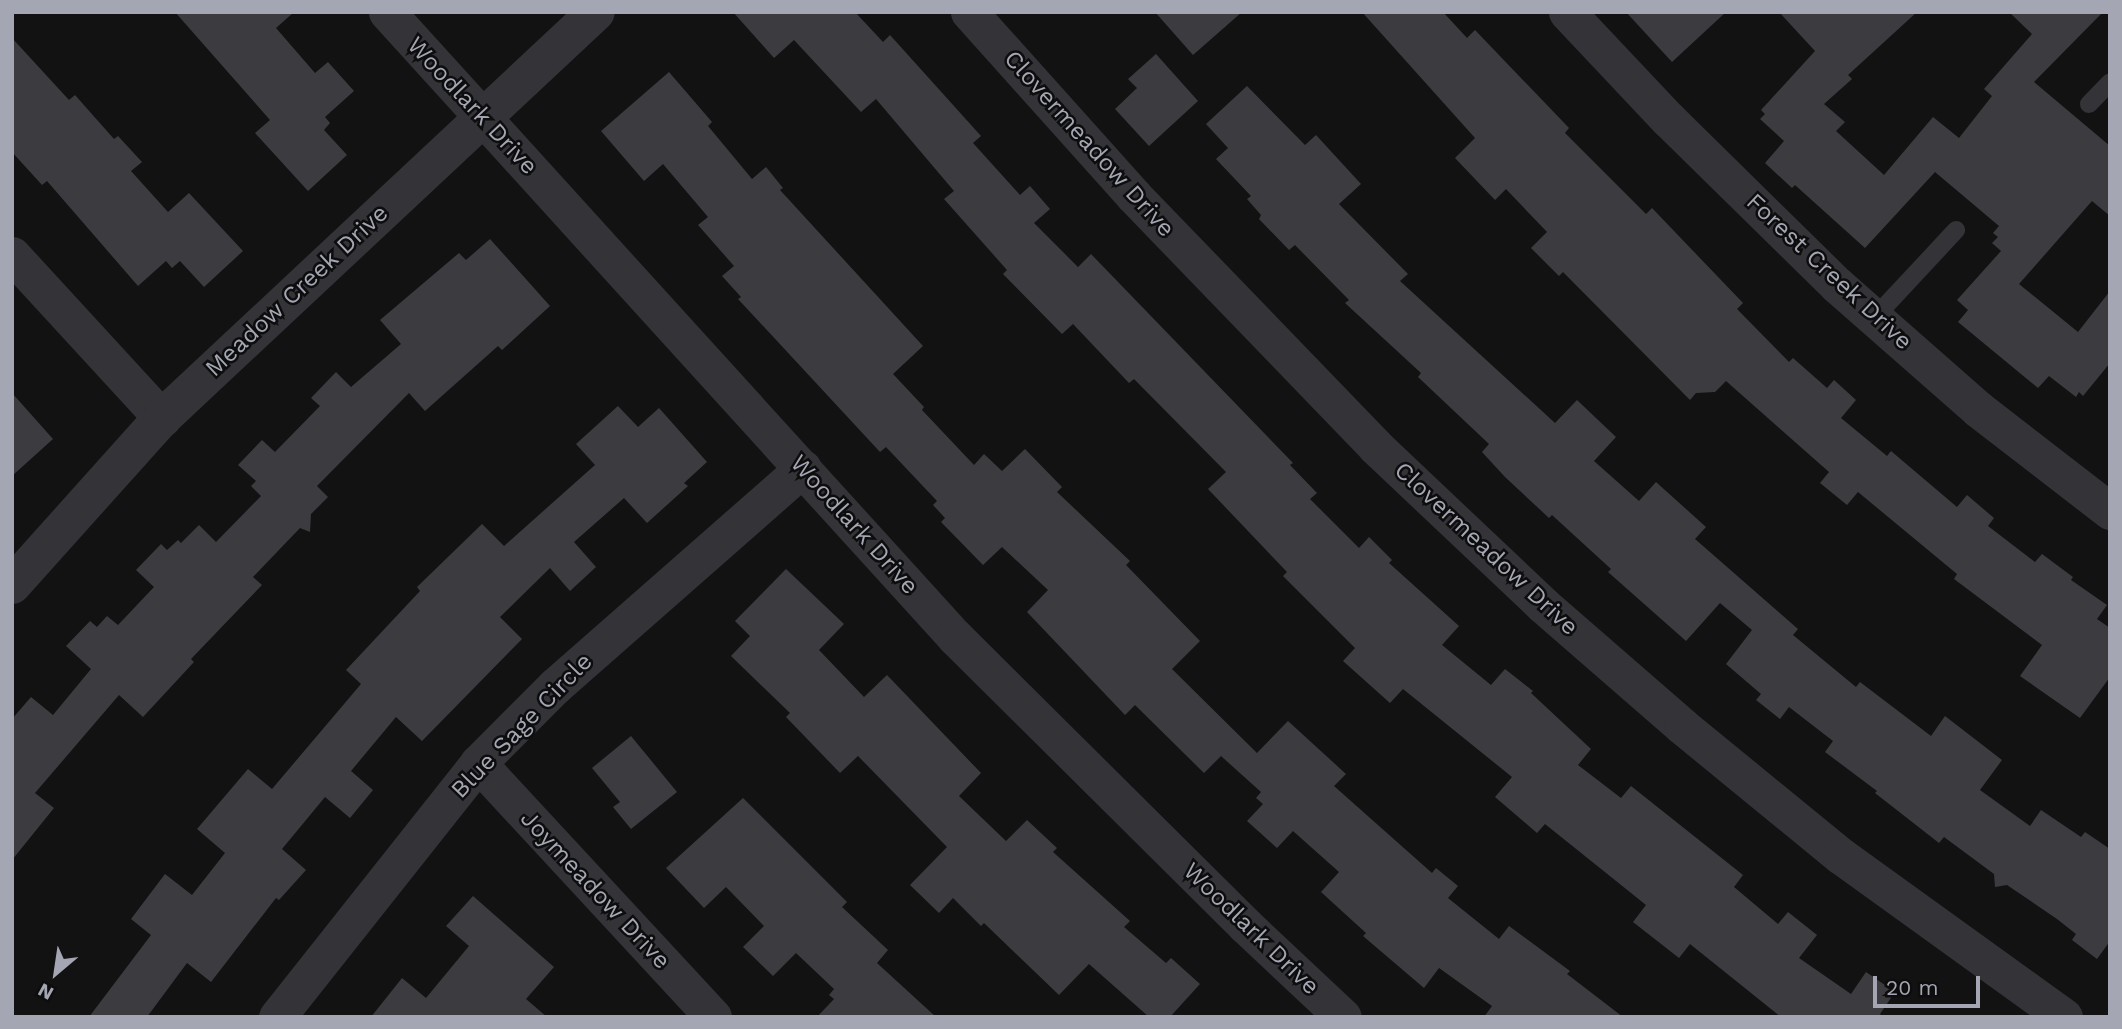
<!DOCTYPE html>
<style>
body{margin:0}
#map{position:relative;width:2122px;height:1029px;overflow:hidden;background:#121213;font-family:"Work Sans",sans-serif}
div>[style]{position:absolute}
.building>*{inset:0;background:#3c3c40}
.service>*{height:18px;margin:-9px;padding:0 9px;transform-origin:9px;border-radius:9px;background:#333338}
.minor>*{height:37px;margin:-18.5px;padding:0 18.5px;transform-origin:18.5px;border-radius:18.5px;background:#333338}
.tertiary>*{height:38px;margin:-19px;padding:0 19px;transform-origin:19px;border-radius:19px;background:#333338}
span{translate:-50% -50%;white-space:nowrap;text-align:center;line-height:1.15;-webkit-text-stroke:5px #0d0d0e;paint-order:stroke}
.street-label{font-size:24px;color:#a4a7b3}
.frame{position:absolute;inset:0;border:14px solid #a4a7b3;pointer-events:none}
.north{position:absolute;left:21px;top:938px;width:70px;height:70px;-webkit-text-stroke:5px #0d0d0e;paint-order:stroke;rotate:209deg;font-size:19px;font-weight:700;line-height:28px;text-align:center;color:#a4a7b3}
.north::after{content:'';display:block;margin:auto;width:24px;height:32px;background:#a4a7b3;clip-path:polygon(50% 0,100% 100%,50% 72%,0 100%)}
.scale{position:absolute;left:1873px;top:976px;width:107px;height:32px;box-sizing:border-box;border:4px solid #a4a7b3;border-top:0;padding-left:9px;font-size:21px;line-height:24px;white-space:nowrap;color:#a4a7b3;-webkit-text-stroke:5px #0d0d0e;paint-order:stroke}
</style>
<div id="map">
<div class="building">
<i style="clip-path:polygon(175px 12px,294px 12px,276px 28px,315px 73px,328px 62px,354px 91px,325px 117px,330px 123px,324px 130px,347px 155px,308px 191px,255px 133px,270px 120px)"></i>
<i style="clip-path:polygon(733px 12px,855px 12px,883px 42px,890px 35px,981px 136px,973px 143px,1020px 195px,1030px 186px,1050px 209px,1034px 223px,1078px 267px,1091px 254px,1293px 463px,1290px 465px,1317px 493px,1310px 499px,1359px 548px,1369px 537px,1392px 560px,1389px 563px,1459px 626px,1442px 645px,1491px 685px,1505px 669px,1533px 691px,1531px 693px,1591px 749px,1578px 765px,1621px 798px,1631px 786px,1743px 875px,1734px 887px,1778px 924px,1788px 912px,1817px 935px,1799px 958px,1851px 994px,1866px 972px,1895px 992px,1880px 1014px,1883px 1017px,1781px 1017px,1690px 944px,1679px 958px,1633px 922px,1646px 905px,1545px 824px,1537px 833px,1495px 797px,1512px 777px,1403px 689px,1390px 703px,1343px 661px,1355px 648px,1283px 576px,1287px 572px,1208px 489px,1226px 472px,1134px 379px,1129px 383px,1073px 324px,1062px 334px,1003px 274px,1007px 270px,944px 199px,954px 191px,876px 99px,861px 112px,794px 40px,774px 58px)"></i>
<i style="clip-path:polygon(1155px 12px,1242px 12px,1193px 55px)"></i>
<i style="clip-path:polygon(1362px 12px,1443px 12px,1467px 38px,1475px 30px,1569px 128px,1565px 133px,1646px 214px,1652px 208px,1743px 303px,1737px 309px,1789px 362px,1793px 358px,1827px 388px,1834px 380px,1856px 400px,1841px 418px,1887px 456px,1891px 451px,1957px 507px,1967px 495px,1994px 518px,1988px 526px,2035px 562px,2042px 554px,2073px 577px,2071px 580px,2107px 605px,2097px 619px,2110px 628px,2110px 677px,2080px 718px,2020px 676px,2042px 645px,1954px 579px,1957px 574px,1858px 492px,1847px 505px,1820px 483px,1829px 472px,1726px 381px,1715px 392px,1696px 393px,1690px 400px,1563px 272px,1559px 276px,1531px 248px,1547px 232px,1506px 189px,1495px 200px,1455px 158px,1475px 138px)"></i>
<i style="clip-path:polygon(1626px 12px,1726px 12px,1672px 62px)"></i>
<i style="clip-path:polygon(1779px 12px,1917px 12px,1848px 75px,1852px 79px,1824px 104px,1845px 122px,1836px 131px,1884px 175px,1933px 117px,1959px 138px,1992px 96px,1984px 89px,2032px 34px,2009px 12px,2103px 12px,2034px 82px,2110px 146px,2110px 216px,2092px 201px,2019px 284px,2078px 332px,2110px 291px,2110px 363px,2083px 396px,2079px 392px,2076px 397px,2049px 376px,2038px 388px,1958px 322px,1968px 310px,1957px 300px,2001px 251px,1992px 243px,1998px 237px,1993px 233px,1999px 226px,1935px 172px,1865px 248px,1795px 185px,1792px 188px,1765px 163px,1784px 141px,1760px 119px,1765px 114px,1761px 110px,1815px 51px)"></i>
<i style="clip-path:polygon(12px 38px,69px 100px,75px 95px,114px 139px,118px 136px,142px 162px,131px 171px,168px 212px,189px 193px,243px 251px,204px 287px,180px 261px,172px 268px,166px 261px,138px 286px,47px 181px,42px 185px,12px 152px)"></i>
<i style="clip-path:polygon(1156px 54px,1198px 101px,1149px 146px,1115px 109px,1137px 88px,1128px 79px)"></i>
<i style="clip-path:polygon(669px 72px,712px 122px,708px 126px,752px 179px,766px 167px,783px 188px,780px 190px,923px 346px,893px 374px,924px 407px,922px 410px,974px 465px,984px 454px,1002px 471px,1025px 449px,1062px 487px,1057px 492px,1130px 561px,1126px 565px,1200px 641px,1172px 669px,1257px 753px,1288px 721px,1346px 774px,1334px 786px,1432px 873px,1436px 868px,1458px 886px,1448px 898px,1499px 939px,1509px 926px,1570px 971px,1567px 974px,1623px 1017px,1484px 1017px,1492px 1006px,1439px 968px,1424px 988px,1363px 936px,1366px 933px,1321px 892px,1339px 872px,1293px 831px,1277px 848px,1247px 821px,1263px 804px,1256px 798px,1261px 792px,1221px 756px,1204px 773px,1135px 705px,1125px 715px,1027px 612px,1048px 590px,1002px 547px,983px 565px,941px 522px,945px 518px,933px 505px,937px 501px,886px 447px,880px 452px,738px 299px,741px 297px,722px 276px,734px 266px,698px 225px,708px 217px,663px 164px,644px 181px,601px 131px)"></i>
<i style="clip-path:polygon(1247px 86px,1305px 145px,1316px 135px,1361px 184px,1339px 204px,1408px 274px,1400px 281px,1555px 423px,1577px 400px,1616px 437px,1594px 461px,1639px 501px,1656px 482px,1706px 527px,1695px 539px,1798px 629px,1793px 635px,1856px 687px,1860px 682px,1931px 736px,1945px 716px,2002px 760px,1980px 790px,2030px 826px,2041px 810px,2081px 837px,2085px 832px,2110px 849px,2110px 941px,2097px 959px,2072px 940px,2076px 934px,2057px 919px,2007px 885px,1995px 887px,1994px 874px,1944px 837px,1939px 843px,1875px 793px,1877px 791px,1825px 752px,1833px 741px,1789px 707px,1780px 719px,1756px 700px,1761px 694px,1726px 664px,1752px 630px,1720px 603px,1686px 641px,1608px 572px,1611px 569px,1552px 515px,1549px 518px,1505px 477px,1482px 452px,1489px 444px,1418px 377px,1421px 373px,1345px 303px,1349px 300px,1295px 245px,1289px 250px,1259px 219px,1261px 215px,1247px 199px,1251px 196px,1216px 159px,1228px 148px,1206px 124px)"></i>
<i style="clip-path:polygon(490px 239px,550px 306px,502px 350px,498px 346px,425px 411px,409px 393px,317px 486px,328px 497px,311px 514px,310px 532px,300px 528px,253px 577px,262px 585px,191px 659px,194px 662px,143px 717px,119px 695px,35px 793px,54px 808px,12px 860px,12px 719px,31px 697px,53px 715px,91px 669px,66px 646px,90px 621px,97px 627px,107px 616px,118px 625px,154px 587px,136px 570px,161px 544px,167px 550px,178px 540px,181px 543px,199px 525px,216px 542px,261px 496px,251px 486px,256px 481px,238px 465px,262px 440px,275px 452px,320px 406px,311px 398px,336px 372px,351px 387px,401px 344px,380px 320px,459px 253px,466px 260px)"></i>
<i style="clip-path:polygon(12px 393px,53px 439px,12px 476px)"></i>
<i style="clip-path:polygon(618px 406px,638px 427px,659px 408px,707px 462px,684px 483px,688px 486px,647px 523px,624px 498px,574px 542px,596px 567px,570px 591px,550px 568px,500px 617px,522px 639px,422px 741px,396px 717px,351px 771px,373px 790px,350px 818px,325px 797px,282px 849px,306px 870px,279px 900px,276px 898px,211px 982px,187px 963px,147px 1017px,89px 1017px,151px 935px,131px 919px,165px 874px,192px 895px,225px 853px,197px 829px,248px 769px,272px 789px,361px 684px,346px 670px,420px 591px,417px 587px,482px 524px,504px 546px,595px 465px,576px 444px)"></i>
<i style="clip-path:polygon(786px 569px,844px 624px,819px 650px,864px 697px,887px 675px,981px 773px,959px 796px,1006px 841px,1027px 820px,1057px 848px,1053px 852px,1130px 921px,1124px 927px,1166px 963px,1171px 958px,1200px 984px,1170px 1017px,1149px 1017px,1089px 964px,1059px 995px,984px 923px,981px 926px,953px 898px,939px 913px,910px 885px,947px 847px,858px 756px,840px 773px,786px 717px,790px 713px,731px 656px,750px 636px,735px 621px)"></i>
<i style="clip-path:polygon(631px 736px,677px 792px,631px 829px,613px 807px,620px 802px,592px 768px)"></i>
<i style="clip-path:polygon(743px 798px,847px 902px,842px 907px,888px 950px,877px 963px,936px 1017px,817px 1017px,834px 999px,829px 995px,834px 989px,796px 953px,773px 976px,743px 947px,764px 926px,726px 887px,704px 908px,666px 868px)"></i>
<i style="clip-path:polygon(473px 896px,554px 967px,526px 999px,547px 1017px,371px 1017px,402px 978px,426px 998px,469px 946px,446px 926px)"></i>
</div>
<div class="service">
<i style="left:2089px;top:104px;width:30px;rotate:-46deg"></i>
<i style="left:1875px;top:317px;width:119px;rotate:-47deg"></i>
</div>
<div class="minor">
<i style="left:387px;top:12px;width:845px;rotate:47.74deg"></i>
<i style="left:955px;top:637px;width:409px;rotate:44.8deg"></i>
<i style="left:1245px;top:925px;width:134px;rotate:43.2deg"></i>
<i style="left:969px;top:12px;width:246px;rotate:48.1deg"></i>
<i style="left:1133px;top:195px;width:349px;rotate:46deg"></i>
<i style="left:1375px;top:446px;width:231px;rotate:43.4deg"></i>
<i style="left:1543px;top:605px;width:184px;rotate:41deg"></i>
<i style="left:1682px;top:726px;width:205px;rotate:39.3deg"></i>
<i style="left:1841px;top:856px;width:275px;rotate:35.8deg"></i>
<i style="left:1567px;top:12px;width:147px;rotate:46.7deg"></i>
<i style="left:1668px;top:119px;width:237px;rotate:44.5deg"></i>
<i style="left:1837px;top:285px;width:188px;rotate:41.3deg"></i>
<i style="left:1978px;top:409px;width:167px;rotate:37.7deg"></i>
<i style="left:12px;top:255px;width:222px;rotate:47.4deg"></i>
<i style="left:478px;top:763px;width:346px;rotate:47.2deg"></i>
<i style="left:277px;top:1017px;width:324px;rotate:-51.6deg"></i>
<i style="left:478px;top:763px;width:109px;rotate:-45deg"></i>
<i style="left:555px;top:686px;width:330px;rotate:-41.3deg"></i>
</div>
<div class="tertiary">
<i style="left:12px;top:585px;width:224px;rotate:-48.1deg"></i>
<i style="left:162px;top:418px;width:594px;rotate:-43.09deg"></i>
</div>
<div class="street-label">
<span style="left:472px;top:106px;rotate:47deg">Woodlark Drive</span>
<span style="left:1089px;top:144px;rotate:48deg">Clovermeadow Drive</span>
<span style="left:1829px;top:272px;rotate:43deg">Forest Creek Drive</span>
<span style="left:297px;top:291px;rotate:-43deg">Meadow Creek Drive</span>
<span style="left:854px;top:525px;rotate:48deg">Woodlark Drive</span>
<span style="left:1486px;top:549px;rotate:43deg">Clovermeadow Drive</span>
<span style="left:522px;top:726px;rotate:-46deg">Blue Sage Circle</span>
<span style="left:595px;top:890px;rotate:47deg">Joymeadow Drive</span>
<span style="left:1251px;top:929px;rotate:44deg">Woodlark Drive</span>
</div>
<div class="frame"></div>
<div class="north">N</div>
<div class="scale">20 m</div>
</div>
